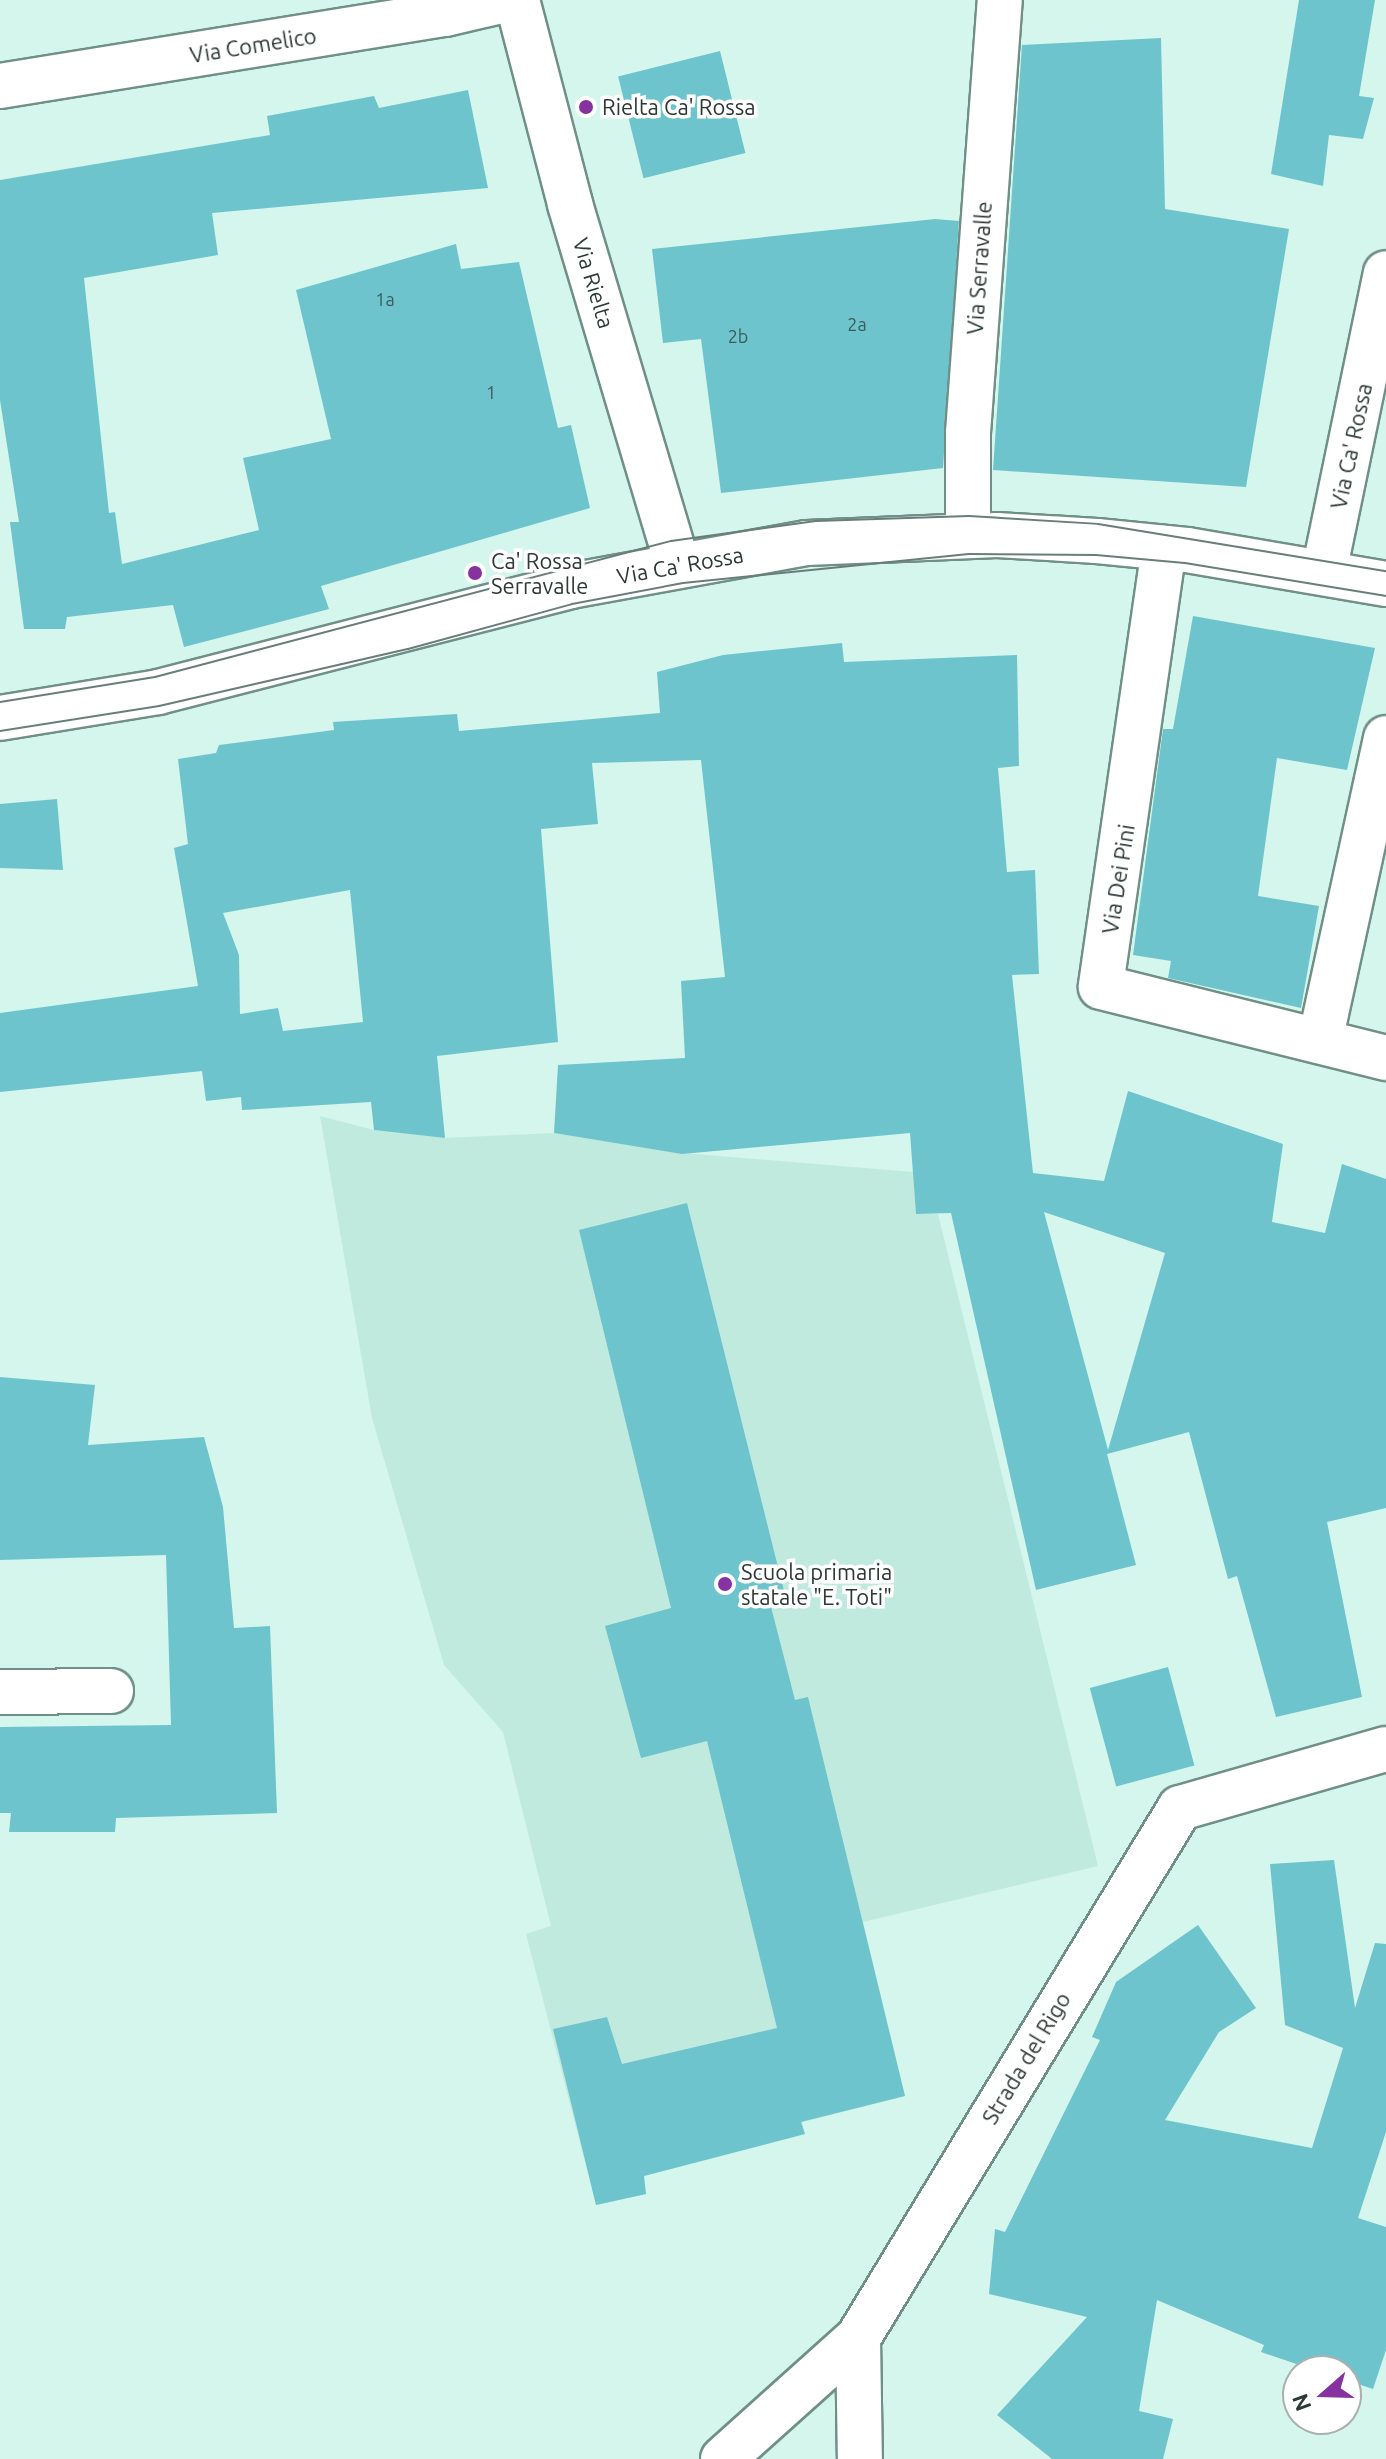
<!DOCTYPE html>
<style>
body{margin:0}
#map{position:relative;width:1386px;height:2459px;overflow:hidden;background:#d4f6ec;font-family:Ubuntu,sans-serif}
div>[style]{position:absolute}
.built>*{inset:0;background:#c0eade}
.building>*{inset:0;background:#6ec4cd;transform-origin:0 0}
.roads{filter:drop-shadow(2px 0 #708f87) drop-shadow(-2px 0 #708f87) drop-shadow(0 2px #708f87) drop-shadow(0 -2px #708f87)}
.minor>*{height:44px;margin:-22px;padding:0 22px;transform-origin:22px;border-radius:22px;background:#fff}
.tram>*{height:2px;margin:-1px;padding:0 1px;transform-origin:1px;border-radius:1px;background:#697e78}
.dots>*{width:22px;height:22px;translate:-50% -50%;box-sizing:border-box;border:4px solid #fff;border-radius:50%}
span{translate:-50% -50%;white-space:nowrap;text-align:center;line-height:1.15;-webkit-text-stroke:7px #fff;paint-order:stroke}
.number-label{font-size:18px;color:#3c5c5b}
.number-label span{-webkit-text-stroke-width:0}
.street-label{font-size:22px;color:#2c3935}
.poi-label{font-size:22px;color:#2c3935}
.left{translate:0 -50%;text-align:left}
.north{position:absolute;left:1282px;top:2355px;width:80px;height:80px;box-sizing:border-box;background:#fff;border:2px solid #abb0ae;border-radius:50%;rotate:250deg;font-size:22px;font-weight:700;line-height:32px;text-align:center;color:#2c3935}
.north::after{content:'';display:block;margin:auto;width:28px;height:36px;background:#8632a0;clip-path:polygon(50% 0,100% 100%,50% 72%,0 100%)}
</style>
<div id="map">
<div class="built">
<i style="clip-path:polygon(320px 1116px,374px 1130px,445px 1138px,554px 1133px,671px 1152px,913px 1172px,916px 1214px,938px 1214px,1098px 1866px,863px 1922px,905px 2096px,802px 2122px,805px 2134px,644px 2176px,646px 2194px,596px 2205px,526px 1934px,551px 1926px,503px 1732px,444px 1665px,372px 1418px)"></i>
</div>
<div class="building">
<i style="clip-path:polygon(1299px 0,1375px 0,1359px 96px,1374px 98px,1363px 139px,1329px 135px,1323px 186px,1271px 174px)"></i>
<i style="clip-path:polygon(1161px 38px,1165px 209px,1289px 229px,1246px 487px,993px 470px,1022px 45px)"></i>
<i style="left:720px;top:51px;width:105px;height:105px;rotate:76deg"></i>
<i style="clip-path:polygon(468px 90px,488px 188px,212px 213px,218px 255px,84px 278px,109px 513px,115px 512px,122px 564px,259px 530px,243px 458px,331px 439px,296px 290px,456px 244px,461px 269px,519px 262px,558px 428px,571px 425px,590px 508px,321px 586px,329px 609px,184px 647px,173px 605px,67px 617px,65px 629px,24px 629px,10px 522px,19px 522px,0 400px,0 180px,270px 135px,267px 116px,374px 96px,379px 108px)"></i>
<i style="clip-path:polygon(935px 219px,959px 221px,943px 468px,721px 493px,701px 339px,663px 343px,652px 249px)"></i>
<i style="clip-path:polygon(1193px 616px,1375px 648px,1347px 770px,1277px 758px,1258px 896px,1319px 906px,1301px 1008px,1168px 978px,1171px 961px,1133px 955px,1163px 729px,1173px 729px)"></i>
<i style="clip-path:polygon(evenodd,842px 643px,844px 662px,1017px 655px,1019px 766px,998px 768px,1007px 872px,1035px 870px,1039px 974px,1012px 975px,1033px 1173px,1104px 1181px,1128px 1091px,1283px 1144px,1272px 1222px,1325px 1233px,1342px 1164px,1386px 1179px,1386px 1508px,1327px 1522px,1362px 1697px,1276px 1717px,1237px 1576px,1228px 1579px,1189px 1432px,1107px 1454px,1136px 1565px,1036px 1590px,951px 1213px,916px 1214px,910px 1133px,682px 1154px,554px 1133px,558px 1065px,685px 1058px,681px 981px,725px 977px,701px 760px,592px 763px,598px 824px,541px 829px,558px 1042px,437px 1056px,445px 1138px,374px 1130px,371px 1102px,242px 1110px,241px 1097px,206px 1101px,202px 1071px,0 1092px,0 1013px,198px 986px,174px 848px,188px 844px,178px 759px,216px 753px,219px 745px,334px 730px,333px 722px,457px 714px,459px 731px,660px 713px,657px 672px,723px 655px,842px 643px,350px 890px,363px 1022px,283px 1031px,278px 1008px,240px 1014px,239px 955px,223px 913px,350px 890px,842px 643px,1044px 1212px,1165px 1253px,1108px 1450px,1044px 1212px)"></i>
<i style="clip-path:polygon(57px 799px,63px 870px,0 868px,0 804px)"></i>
<i style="clip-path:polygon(687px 1203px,785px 1595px,769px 1599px,795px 1700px,808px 1697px,905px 2096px,801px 2122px,805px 2134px,644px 2176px,646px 2194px,596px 2205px,553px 2029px,607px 2017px,622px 2064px,777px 2028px,707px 1741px,641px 1758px,605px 1626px,671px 1608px,579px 1230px)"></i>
<i style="clip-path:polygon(0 1377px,95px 1385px,88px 1445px,204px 1437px,223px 1507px,234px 1628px,270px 1626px,277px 1813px,116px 1818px,115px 1832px,9px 1832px,11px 1813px,0 1813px,0 1727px,171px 1725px,166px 1555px,0 1560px)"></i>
<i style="left:1168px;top:1667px;width:102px;height:81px;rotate:75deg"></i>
<i style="clip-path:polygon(1334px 1860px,1355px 2008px,1375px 1943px,1386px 1944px,1386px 2132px,1358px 2218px,1386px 2227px,1386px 2350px,1373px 2389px,1346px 2380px,1346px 2371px,1317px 2371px,1261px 2352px,1264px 2345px,1157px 2300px,1139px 2411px,1173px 2419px,1163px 2459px,1052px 2459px,997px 2415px,1087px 2317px,989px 2294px,995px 2229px,1005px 2232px,1100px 2040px,1092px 2037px,1116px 1982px,1198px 1925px,1256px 2008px,1219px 2032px,1165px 2120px,1312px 2148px,1343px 2048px,1285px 2025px,1270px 1864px)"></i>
</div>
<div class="roads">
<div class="minor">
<i style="left:517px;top:0;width:211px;rotate:75.4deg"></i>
<i style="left:570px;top:204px;width:376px;rotate:73.4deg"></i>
<i style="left:0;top:86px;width:451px;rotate:-9.2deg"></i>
<i style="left:445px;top:14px;width:62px;rotate:-13.1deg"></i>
<i style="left:968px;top:536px;width:103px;rotate:-90deg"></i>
<i style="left:968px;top:433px;width:434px;rotate:-85.8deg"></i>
<i style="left:1164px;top:548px;width:443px;rotate:98.2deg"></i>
<i style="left:1101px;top:987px;width:294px;rotate:14deg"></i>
<i style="left:1324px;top:572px;width:305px;rotate:-78.3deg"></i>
<i style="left:0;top:718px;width:160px;rotate:-9.3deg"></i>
<i style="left:158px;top:692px;width:425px;rotate:-14.4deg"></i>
<i style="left:570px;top:586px;width:241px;rotate:-10.3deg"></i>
<i style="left:807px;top:543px;width:190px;rotate:-2.4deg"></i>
<i style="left:997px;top:535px;width:100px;rotate:3.4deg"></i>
<i style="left:1097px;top:541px;width:90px;rotate:5.7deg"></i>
<i style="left:1187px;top:550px;width:202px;rotate:9.7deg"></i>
<i style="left:1320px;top:1041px;width:310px;rotate:-77.7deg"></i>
<i style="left:0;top:1692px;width:111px;rotate:-0.5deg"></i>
<i style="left:858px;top:2338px;width:121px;rotate:89.1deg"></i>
<i style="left:723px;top:2459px;width:181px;rotate:-41.9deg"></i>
<i style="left:858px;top:2338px;width:620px;rotate:-58.72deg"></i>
<i style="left:1180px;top:1808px;width:214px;rotate:-16deg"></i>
</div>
</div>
<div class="tram">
<i style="left:0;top:702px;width:157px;rotate:-9.2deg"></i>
<i style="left:155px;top:677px;width:534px;rotate:-14.77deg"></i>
<i style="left:671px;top:541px;width:146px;rotate:-7.9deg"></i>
<i style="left:816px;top:521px;width:153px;rotate:-1.9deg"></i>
<i style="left:969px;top:516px;width:129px;rotate:3.5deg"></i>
<i style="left:1098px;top:524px;width:292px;rotate:9.3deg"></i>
<i style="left:0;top:731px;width:161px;rotate:-8.9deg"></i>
<i style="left:159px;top:706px;width:255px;rotate:-12.9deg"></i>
<i style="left:408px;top:649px;width:170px;rotate:-15.3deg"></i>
<i style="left:572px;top:604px;width:113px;rotate:-10.7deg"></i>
<i style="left:683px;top:583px;width:287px;rotate:-5.8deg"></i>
<i style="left:969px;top:554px;width:127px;rotate:0.5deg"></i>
<i style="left:1096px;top:555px;width:89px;rotate:5.1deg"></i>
<i style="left:1185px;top:563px;width:204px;rotate:9.3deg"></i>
</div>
<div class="dots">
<i style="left:586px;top:107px;background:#8632a0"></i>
<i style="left:475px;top:573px;background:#8632a0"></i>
<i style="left:725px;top:1584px;background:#8632a0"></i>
</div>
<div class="number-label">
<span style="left:385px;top:299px">1a</span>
<span style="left:857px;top:324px">2a</span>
<span style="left:738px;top:336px">2b</span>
<span style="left:491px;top:392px">1</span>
</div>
<div class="street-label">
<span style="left:253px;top:45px;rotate:-9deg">Via Comelico</span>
<span style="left:979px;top:268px;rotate:-86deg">Via Serravalle</span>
<span style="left:594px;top:283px;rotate:73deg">Via Rielta</span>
<span style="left:1351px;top:446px;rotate:-78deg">Via Ca' Rossa</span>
<span style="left:680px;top:565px;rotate:-10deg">Via Ca' Rossa</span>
<span style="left:1118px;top:879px;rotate:-81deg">Via Dei Pini</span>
<span style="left:1026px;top:2058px;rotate:-59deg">Strada del Rigo</span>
</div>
<div class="poi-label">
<span class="left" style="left:602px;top:107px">Rielta Ca' Rossa</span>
<span class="left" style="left:491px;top:573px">Ca' Rossa<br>Serravalle</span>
<span class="left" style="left:741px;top:1584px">Scuola primaria<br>statale "E. Toti"</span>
</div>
<div class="north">N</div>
</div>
